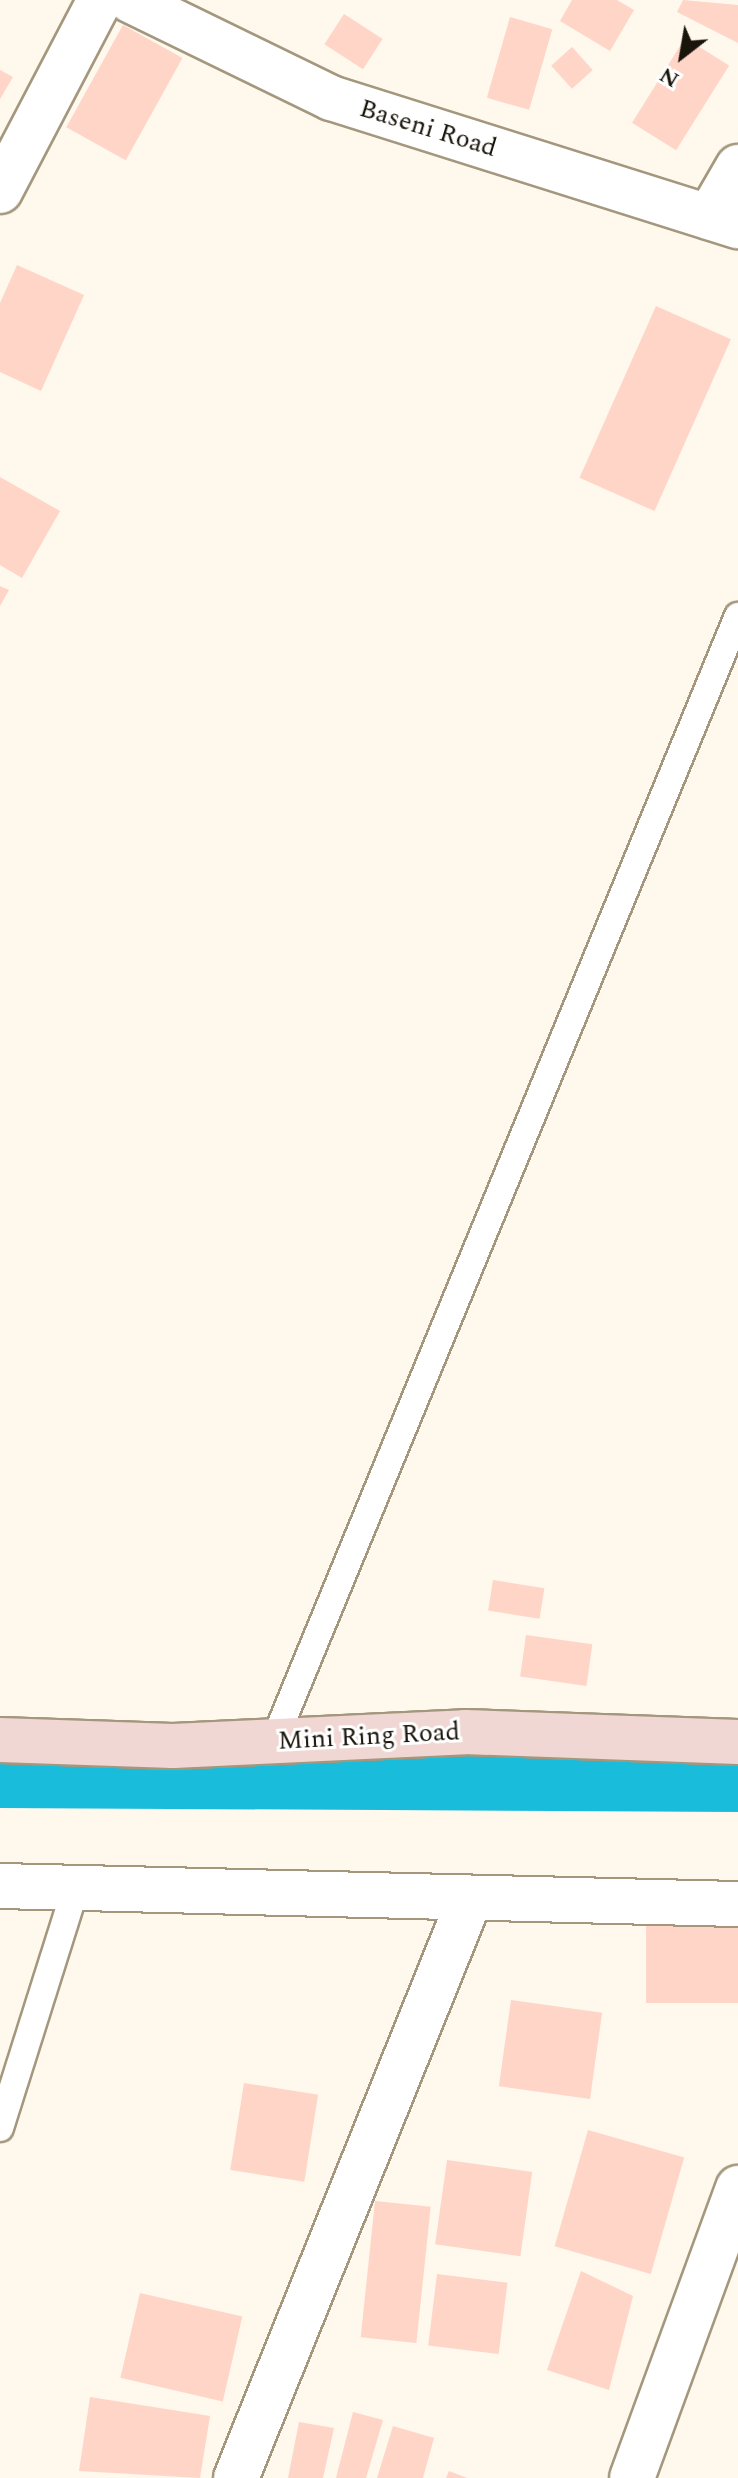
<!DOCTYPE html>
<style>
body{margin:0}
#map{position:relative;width:738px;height:2478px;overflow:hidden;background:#fef8ed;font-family:Spectral,serif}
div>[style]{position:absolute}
.canal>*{height:64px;margin:-32px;padding:0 32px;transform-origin:32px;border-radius:32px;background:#19bcdb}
.building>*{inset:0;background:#ffd5c7;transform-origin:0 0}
.roads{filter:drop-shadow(2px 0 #a4977e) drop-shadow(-2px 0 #a4977e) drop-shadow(0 2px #a4977e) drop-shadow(0 -2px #a4977e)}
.service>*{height:26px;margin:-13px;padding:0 13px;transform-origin:13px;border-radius:13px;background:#fff}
.minor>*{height:44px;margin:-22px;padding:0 22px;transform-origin:22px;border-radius:22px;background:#fff}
.tertiary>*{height:44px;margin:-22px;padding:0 22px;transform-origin:22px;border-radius:22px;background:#fff}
.secondary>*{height:44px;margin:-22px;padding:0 22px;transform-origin:22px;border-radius:22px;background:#f0d7d4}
span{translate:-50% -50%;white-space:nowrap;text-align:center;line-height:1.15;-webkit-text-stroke:6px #fff;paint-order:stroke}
.street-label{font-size:26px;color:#19150b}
.north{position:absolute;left:642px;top:16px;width:80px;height:80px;-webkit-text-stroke:6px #fff;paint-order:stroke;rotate:211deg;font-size:22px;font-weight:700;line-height:32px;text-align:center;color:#19150b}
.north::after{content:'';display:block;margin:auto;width:28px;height:36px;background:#19150b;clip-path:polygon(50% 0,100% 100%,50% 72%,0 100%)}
</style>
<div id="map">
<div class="canal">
<i style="left:0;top:1776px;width:738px;rotate:0.31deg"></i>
</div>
<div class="building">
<i style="clip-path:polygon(572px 0,617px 0,634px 10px,610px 51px,560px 21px)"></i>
<i style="clip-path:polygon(683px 0,738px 5px,738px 43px,677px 12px)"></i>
<i style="left:344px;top:14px;width:46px;height:36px;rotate:33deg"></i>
<i style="left:510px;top:17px;width:44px;height:84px;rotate:16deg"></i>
<i style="left:123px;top:25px;width:68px;height:117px;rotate:29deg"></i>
<i style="left:685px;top:38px;width:52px;height:100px;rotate:32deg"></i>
<i style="left:572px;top:47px;width:31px;height:28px;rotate:48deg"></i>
<i style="clip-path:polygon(0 70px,13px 77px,0 99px)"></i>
<i style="clip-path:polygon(17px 265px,84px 295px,41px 391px,0 372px,0 303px)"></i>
<i style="left:656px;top:306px;width:82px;height:188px;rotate:24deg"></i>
<i style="clip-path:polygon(0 477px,60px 511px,22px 578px,0 565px)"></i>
<i style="clip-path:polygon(0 586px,9px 590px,0 606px)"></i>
<i style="left:493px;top:1580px;width:52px;height:31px;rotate:9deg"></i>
<i style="left:526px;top:1635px;width:67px;height:42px;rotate:8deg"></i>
<i style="left:738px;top:1909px;width:94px;height:92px;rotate:90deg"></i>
<i style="left:511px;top:2000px;width:92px;height:87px;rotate:8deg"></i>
<i style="left:244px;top:2083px;width:75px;height:88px;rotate:9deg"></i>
<i style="left:588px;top:2130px;width:100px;height:121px;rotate:16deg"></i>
<i style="left:447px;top:2160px;width:86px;height:85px;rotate:8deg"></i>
<i style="left:375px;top:2201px;width:56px;height:137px;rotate:6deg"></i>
<i style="clip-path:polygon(581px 2271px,633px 2296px,609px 2390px,547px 2370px)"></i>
<i style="left:437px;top:2274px;width:71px;height:72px;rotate:7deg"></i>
<i style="left:140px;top:2293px;width:105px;height:87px;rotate:13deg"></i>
<i style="clip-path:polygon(90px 2397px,210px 2416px,200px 2478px,79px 2471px)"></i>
<i style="clip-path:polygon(353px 2412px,383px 2420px,366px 2478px,336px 2478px)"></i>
<i style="clip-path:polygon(299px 2422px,334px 2428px,323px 2478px,288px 2478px)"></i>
<i style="clip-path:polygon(393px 2426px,434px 2438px,423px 2478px,377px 2478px)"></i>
<i style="clip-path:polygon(449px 2471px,467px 2478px,446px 2478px)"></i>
</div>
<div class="roads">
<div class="service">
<i style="left:274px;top:1741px;width:1217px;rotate:-67.59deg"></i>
<i style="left:0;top:2128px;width:250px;rotate:-72.5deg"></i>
</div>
<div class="minor">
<i style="left:0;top:191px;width:216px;rotate:-62.4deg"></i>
<i style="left:709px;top:217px;width:58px;rotate:-59.9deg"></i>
<i style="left:0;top:1886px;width:738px;rotate:1.4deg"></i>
<i style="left:236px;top:2478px;width:622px;rotate:-68.01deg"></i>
<i style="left:632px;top:2478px;width:309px;rotate:-69.9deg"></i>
</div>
<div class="tertiary">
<i style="left:130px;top:0;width:224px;rotate:26deg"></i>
<i style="left:331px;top:98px;width:427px;rotate:17.5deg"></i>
</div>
<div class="secondary">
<i style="left:0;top:1740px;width:173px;rotate:2deg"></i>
<i style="left:173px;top:1746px;width:292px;rotate:-2.7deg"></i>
<i style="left:465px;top:1732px;width:273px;rotate:2.1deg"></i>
</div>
</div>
<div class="street-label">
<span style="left:428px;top:129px;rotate:17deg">Baseni Road</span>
<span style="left:369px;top:1737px;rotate:-3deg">Mini Ring Road</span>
</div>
<div class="north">N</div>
</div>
